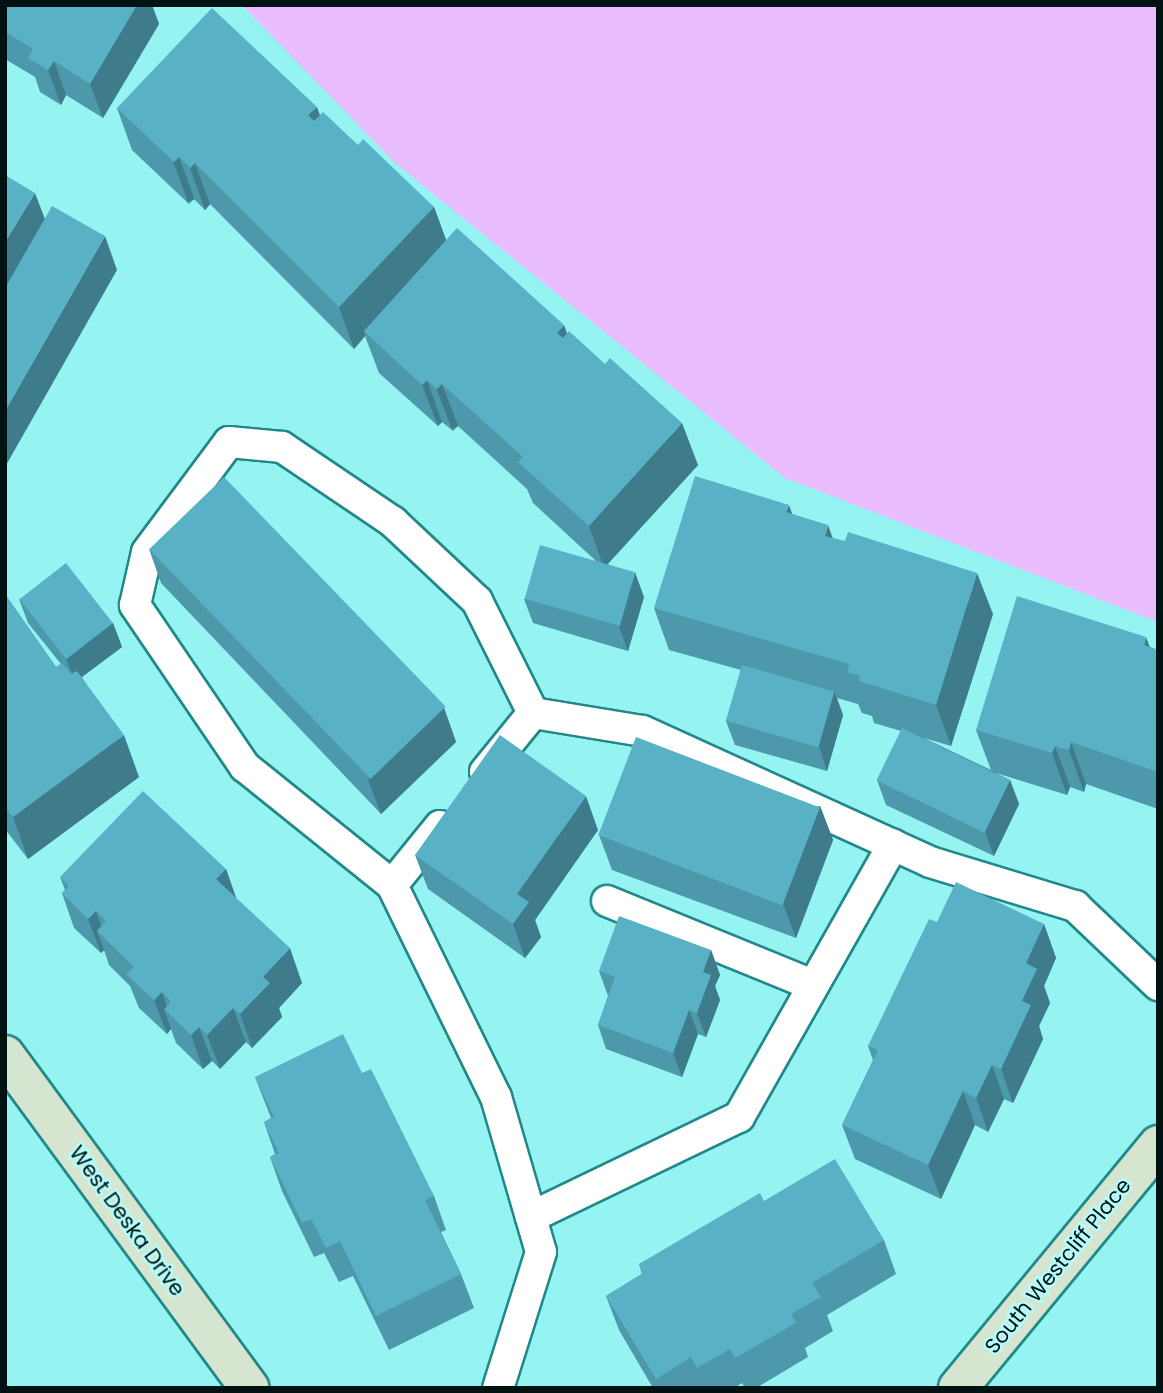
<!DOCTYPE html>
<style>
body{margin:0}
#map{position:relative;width:1163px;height:1393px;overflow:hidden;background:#95f3f2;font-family:Poppins,sans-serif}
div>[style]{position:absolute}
.green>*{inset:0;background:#e9bcfd}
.roads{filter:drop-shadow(2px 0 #208888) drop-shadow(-2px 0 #208888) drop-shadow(0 2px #208888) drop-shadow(0 -2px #208888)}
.lane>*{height:30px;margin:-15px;padding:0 15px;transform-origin:15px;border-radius:15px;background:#fff}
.secondary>*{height:38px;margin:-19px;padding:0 19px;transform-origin:19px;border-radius:19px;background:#d6e5cf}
.wall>*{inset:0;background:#4d98aa}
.shaded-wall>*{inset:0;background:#3e7c8b;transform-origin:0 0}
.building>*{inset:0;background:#59b1c6;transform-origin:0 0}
span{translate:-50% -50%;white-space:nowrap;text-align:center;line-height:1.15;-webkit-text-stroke:5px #b4fdfc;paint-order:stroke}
.street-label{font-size:21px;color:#011212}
.frame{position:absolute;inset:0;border:7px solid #011212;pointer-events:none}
</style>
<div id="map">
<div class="green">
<i style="clip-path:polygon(242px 5px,1158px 5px,1158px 622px,785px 478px,395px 163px)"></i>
</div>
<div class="roads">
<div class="lane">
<i style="left:485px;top:772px;width:76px;rotate:-50.9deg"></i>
<i style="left:533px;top:713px;width:111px;rotate:9.3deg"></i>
<i style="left:643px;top:731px;width:315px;rotate:24.5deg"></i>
<i style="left:930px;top:862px;width:152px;rotate:16.9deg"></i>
<i style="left:1075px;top:906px;width:115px;rotate:43.6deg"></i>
<i style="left:440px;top:826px;width:76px;rotate:129.1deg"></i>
<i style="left:392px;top:885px;width:236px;rotate:63.9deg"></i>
<i style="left:496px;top:1097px;width:161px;rotate:73.8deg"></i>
<i style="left:541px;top:1252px;width:143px;rotate:107.5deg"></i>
<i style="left:392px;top:885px;width:189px;rotate:-141.2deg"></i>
<i style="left:245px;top:767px;width:196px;rotate:-124.2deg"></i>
<i style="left:135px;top:605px;width:54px;rotate:-77.2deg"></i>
<i style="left:147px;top:552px;width:137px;rotate:-53.3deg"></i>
<i style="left:229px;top:442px;width:53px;rotate:5.4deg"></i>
<i style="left:282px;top:447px;width:134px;rotate:34deg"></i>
<i style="left:393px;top:522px;width:115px;rotate:43.2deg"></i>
<i style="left:477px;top:601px;width:125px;rotate:63.4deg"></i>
<i style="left:607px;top:901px;width:222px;rotate:22.2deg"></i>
<i style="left:531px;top:1217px;width:231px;rotate:-25.7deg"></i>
<i style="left:739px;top:1117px;width:313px;rotate:-60.5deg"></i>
</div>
<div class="secondary">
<i style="left:5px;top:1055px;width:413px;rotate:53.7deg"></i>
<i style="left:958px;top:1388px;width:315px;rotate:-50.5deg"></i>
</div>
</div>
<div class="wall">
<i style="clip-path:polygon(5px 5px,152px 5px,159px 24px,103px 118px,66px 95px,61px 105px,40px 92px,35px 77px,5px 59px)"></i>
<i style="clip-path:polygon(117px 108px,320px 115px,434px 207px,446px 240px,567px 334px,698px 465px,608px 564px,644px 597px,628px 651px,533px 623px,524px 599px,596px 561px,533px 503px,527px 489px,458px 426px,453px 431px,442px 422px,438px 426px,379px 373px,365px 336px,354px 349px,210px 204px,205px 210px,194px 199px,189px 204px,132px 150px)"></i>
<i style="clip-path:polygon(792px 514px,832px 538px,993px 614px,951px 746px,924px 738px,991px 770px,976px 730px,1150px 647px,1158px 650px,1158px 809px,1086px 784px,1084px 792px,1070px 787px,1067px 795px,996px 773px,1010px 780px,1019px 804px,994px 856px,886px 805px,877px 780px,901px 731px,874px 723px,872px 716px,862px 713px,858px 704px,837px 698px,843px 715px,827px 771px,735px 745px,726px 721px,741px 670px,669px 650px,654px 608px)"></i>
<i style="clip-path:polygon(149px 549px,444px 708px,456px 742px,381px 814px,161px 583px)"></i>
<i style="clip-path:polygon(5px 594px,56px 667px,61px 664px,28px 623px,19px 599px,113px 623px,122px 647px,82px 677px,139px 777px,28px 859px,5px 829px)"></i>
<i style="clip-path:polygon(820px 806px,833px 840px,796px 938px,612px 870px,599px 835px)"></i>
<i style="clip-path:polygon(598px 830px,535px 920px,541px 937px,525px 958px,428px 889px,415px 855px)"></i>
<i style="clip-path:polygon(226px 869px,236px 898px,302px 983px,279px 1008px,282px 1017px,252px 1048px,246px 1042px,220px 1069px,212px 1061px,203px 1069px,176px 1043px,171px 1029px,167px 1034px,139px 1008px,130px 986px,109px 965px,104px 950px,101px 953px,74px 928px,62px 893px,65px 890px,60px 877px)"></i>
<i style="clip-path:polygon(937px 922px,1044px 924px,1056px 958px,1044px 986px,1050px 1003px,1039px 1026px,1043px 1039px,1013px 1103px,1004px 1099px,988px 1132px,975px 1125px,941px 1199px,855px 1159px,842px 1125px,873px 1060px,868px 1046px)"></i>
<i style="clip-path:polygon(711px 950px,720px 975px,715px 986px,720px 1000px,706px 1037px,698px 1034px,682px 1077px,606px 1049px,598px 1025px,608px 996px,599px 971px)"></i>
<i style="clip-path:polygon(362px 1073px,434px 1196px,446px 1230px,441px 1232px,461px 1274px,474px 1308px,389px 1350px,353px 1276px,339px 1282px,324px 1253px,314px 1257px,282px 1191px,270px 1157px,275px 1154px,264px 1122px,271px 1118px,255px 1077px)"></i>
<i style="clip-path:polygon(764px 1201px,884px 1240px,896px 1274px,827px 1315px,833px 1331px,805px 1348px,808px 1357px,756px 1388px,745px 1388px,742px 1383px,734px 1388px,653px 1388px,619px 1330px,606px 1296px,642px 1274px,639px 1264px)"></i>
</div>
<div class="shaded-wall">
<i style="clip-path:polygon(137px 5px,152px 5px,159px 24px,103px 118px,90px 84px)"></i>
<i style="clip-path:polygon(54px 61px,66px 95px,61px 105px,48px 70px)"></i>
<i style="clip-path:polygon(317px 107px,332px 148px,308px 115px)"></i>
<i style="left:179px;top:157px;width:45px;height:7px;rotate:70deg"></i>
<i style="clip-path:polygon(195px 163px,210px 204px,205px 210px,190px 168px)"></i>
<i style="clip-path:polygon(35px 193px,48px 227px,5px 297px,5px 242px)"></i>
<i style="clip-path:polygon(434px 207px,449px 248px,364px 331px,365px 336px,354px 349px,339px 307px)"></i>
<i style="clip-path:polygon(105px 236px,117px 270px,5px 467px,5px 411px)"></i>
<i style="clip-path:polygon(564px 325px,579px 367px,557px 333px)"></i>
<i style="clip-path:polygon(427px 380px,442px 422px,438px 426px,422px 385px)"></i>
<i style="left:442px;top:384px;width:45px;height:7px;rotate:69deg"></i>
<i style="clip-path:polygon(682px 423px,698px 465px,604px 568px,589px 526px)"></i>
<i style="clip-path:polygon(789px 505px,804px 546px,786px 512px)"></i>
<i style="clip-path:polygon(828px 525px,843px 567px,825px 536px)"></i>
<i style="clip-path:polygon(635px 572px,644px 597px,628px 651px,619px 627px)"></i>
<i style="clip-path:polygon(977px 573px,993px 614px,951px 746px,936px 705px)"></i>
<i style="clip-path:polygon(113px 623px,122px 647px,75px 682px,66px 658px)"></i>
<i style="clip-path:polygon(1146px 637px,1158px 668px,1144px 645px)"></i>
<i style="clip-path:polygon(834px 691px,843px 715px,827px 771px,819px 746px)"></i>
<i style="clip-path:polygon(444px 708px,456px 742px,381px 814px,368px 780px)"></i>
<i style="clip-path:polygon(124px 735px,139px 777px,28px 859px,13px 817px)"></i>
<i style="clip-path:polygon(1071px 742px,1086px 784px,1084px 792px,1069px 750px)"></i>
<i style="clip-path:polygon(1055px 746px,1070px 787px,1067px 795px,1052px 753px)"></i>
<i style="clip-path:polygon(1010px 780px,1019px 804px,994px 856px,985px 832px)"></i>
<i style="clip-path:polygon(586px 796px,598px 830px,535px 920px,541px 937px,525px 958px,513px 924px,517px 894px)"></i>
<i style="clip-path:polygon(820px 806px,833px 840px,796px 938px,783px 904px)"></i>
<i style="clip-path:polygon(226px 869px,238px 903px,216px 879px)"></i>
<i style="clip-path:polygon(96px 911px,106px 940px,97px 931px,104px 950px,101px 953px,88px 919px)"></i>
<i style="clip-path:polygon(1044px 924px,1056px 958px,1044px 986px,1050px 1003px,1039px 1026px,1043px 1039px,1013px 1103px,1001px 1069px,1022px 1001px,1026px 963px)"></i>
<i style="clip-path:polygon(290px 948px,302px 983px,279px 1008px,282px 1017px,252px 1048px,240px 1014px,263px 977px)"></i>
<i style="clip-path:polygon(711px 950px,720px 975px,715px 986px,720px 1000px,706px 1037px,697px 1013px,703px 972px)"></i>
<i style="clip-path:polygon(162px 992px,170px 1015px,164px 1009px,171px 1029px,167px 1034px,154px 1000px)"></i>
<i style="clip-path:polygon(233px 1008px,246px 1042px,220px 1069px,207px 1035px)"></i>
<i style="clip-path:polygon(689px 1010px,698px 1034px,682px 1077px,673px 1053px)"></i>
<i style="clip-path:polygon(199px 1027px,212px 1061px,203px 1069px,191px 1035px)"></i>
<i style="clip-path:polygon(992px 1065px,1004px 1099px,988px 1132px,976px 1098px)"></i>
<i style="clip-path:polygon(963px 1091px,975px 1125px,941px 1199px,928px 1165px)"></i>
</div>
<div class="building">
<i style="clip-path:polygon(5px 5px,137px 5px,90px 84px,54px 61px,48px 70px,28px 58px,33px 49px,5px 32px)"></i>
<i style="clip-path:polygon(212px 8px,317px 107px,308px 115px,314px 121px,323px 112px,358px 145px,363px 139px,434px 207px,339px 307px,195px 163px,190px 168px,179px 157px,174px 162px,117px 108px)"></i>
<i style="clip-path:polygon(5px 175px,35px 193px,5px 242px)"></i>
<i style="clip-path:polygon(52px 206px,105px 236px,5px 411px,5px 288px)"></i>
<i style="clip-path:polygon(457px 228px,564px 325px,557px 333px,563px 338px,569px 331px,605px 364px,610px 358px,682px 423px,589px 526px,518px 462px,523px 457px,442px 384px,437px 389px,427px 380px,422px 385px,364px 331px)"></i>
<i style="clip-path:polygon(695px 476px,789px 505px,786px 512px,828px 525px,825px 536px,845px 541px,848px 532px,977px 573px,936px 705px,859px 681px,860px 676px,847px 672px,849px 664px,654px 608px)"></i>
<i style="left:224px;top:477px;width:319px;height:104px;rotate:46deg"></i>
<i style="left:540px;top:545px;width:99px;height:56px;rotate:16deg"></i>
<i style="left:66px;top:563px;width:76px;height:59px;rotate:52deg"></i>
<i style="clip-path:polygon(5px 594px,56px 667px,62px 663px,71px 674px,77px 671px,124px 735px,13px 817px,5px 807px)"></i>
<i style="clip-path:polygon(1017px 596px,1146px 637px,1144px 645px,1158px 650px,1158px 772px,1071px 742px,1069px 750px,1055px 746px,1052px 753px,976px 730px)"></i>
<i style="left:742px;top:665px;width:96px;height:58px;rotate:16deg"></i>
<i style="left:902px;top:728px;width:120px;height:58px;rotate:26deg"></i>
<i style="clip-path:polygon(500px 735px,586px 796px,517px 894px,529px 902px,513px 924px,415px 855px)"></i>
<i style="left:636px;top:737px;width:197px;height:105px;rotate:21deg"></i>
<i style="clip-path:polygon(143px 791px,226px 869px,216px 879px,290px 948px,263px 977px,270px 983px,240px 1014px,233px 1008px,207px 1035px,199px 1027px,191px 1035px,164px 1009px,171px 1002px,162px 992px,154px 1000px,126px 974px,134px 967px,97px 931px,106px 921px,96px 911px,88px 919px,62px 893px,69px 886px,60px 877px)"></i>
<i style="clip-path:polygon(956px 882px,1044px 924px,1026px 963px,1037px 969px,1022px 1001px,1031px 1005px,1001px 1069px,992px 1065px,976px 1098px,963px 1091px,928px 1165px,842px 1125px,878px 1050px,868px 1046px,929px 919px,937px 922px)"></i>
<i style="clip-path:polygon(619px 916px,711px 950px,703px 972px,711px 975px,697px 1013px,689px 1010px,673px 1053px,598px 1025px,615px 977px,599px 971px)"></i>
<i style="clip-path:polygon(343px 1034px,362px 1073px,371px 1069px,434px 1196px,425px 1200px,461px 1274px,376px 1316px,340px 1241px,326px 1248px,311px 1219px,302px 1223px,270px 1157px,279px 1153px,264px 1122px,274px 1117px,255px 1077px)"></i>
<i style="clip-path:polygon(835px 1159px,884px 1240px,812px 1283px,821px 1297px,791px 1314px,796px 1323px,735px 1358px,730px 1349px,697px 1368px,691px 1357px,656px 1379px,606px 1296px,643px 1273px,639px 1264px,760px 1193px,764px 1201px)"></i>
</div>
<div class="street-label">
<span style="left:127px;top:1221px;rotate:54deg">West Deska Drive</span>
<span style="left:1058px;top:1266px;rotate:-51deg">South Westcliff Place</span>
</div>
<div class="frame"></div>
</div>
